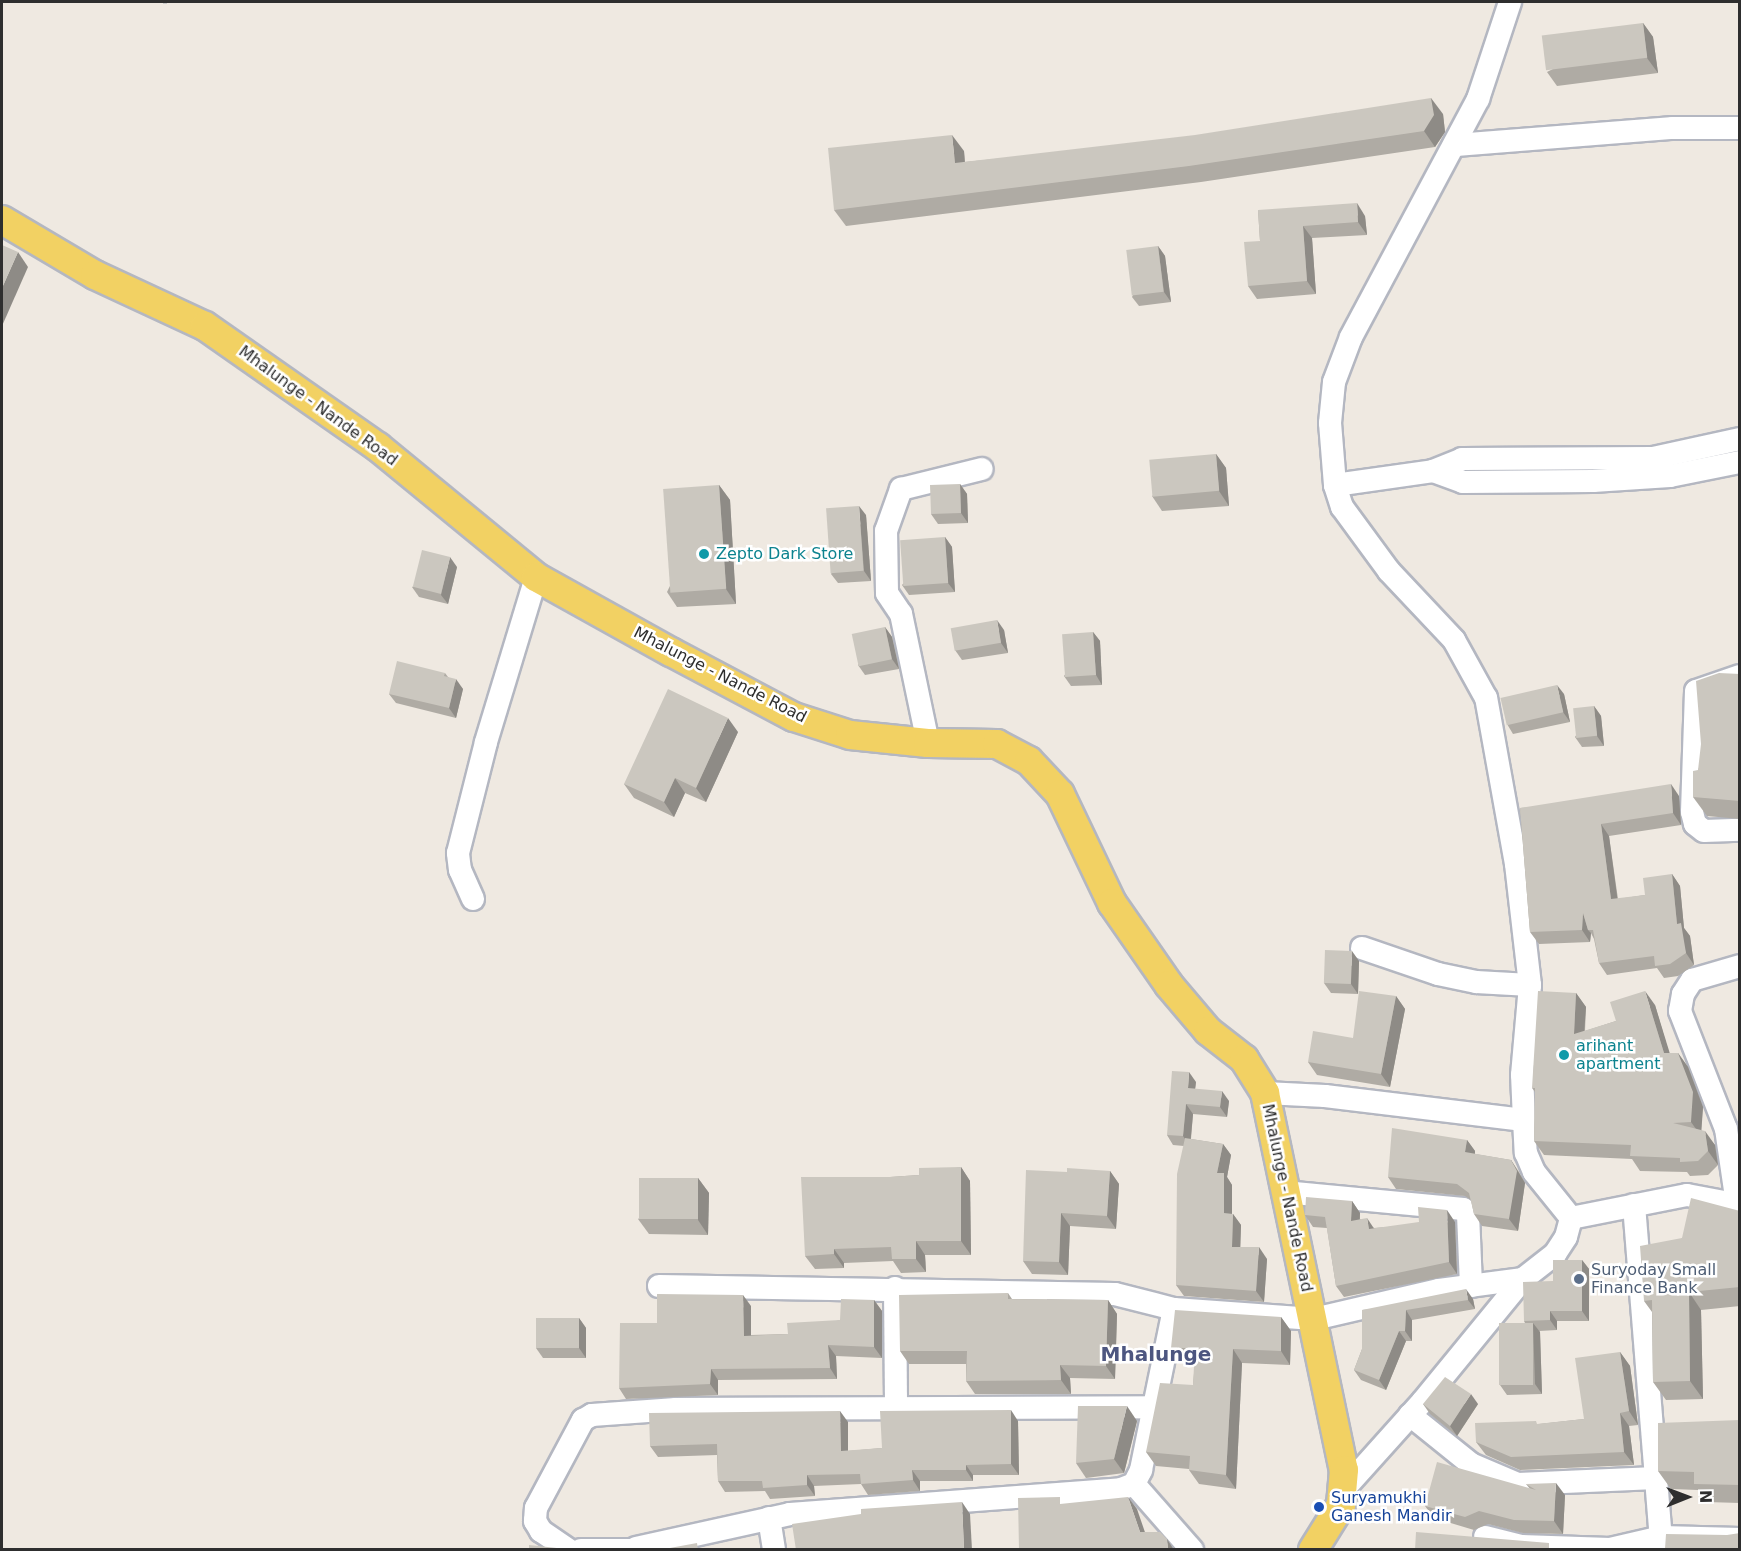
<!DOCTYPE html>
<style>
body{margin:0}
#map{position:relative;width:1741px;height:1551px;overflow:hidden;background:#efe9e1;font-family:"DejaVu Sans",sans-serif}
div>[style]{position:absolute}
.path>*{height:4px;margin-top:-2px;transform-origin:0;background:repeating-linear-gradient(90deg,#c9c9c9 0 4.5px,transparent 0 7.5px)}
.roads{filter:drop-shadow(2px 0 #b4b7c1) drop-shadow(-2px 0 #b4b7c1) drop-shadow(0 2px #b4b7c1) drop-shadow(0 -2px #b4b7c1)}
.minor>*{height:22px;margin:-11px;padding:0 11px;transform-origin:11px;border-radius:11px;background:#fff}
.major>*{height:28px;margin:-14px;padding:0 14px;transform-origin:14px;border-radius:14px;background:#f2d163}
.wall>*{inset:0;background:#afaba4}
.shaded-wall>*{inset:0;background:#8e8b86}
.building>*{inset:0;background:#cbc7bf;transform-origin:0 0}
.dots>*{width:16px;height:16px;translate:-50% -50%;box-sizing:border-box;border:3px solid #fff;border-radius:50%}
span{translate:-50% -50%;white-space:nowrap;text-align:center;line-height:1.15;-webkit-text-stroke:5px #fff;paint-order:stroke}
.street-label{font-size:16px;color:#2e2e2e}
.culture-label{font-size:16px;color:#0d838f}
.left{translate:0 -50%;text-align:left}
.service-label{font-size:16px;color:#4e5e75}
.transit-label{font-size:16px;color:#164399}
.quarter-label{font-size:20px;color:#4d5680;font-weight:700}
.frame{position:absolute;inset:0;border:3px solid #2e2e2e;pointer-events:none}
.north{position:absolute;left:1657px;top:1467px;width:60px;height:60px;-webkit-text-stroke:4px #fff;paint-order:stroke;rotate:89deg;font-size:16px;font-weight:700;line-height:24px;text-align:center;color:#2e2e2e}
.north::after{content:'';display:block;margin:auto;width:21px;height:27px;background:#2e2e2e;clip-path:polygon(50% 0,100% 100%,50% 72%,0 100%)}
</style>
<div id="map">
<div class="path">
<i style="left:163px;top:2px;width:5px"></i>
</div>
<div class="roads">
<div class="minor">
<i style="left:1456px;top:145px;width:218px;rotate:-4.5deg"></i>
<i style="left:1673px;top:128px;width:67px"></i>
<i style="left:1433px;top:471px;width:32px;rotate:20deg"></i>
<i style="left:1463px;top:482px;width:130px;rotate:-0.4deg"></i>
<i style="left:1593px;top:481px;width:77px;rotate:-3.7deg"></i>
<i style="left:1670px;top:476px;width:71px;rotate:-11.3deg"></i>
<i style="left:1335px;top:485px;width:99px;rotate:-8.1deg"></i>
<i style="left:1433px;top:471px;width:31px;rotate:-22deg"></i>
<i style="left:1462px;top:459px;width:191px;rotate:-0.3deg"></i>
<i style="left:1653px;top:458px;width:89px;rotate:-12.3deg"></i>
<i style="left:1740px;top:676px;width:46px;rotate:161.2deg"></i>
<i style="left:1696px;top:691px;width:121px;rotate:91.9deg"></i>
<i style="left:1692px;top:812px;width:12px;rotate:76deg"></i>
<i style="left:1695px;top:824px;width:11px;rotate:38deg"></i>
<i style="left:1704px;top:831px;width:36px;rotate:-2deg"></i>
<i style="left:928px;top:743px;width:132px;rotate:-101.8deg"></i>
<i style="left:901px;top:614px;width:25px;rotate:-124deg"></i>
<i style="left:887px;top:593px;width:62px;rotate:-90.9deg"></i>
<i style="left:886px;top:531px;width:45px;rotate:-70.3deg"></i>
<i style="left:901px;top:489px;width:83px;rotate:-13.9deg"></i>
<i style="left:473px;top:899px;width:32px;rotate:-114deg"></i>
<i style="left:460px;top:870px;width:17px;rotate:-97deg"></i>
<i style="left:458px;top:853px;width:114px;rotate:-75.8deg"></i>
<i style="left:486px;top:742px;width:172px;rotate:-73.1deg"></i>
<i style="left:1362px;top:948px;width:80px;rotate:18.9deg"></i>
<i style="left:1438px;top:974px;width:39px;rotate:12deg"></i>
<i style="left:1476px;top:982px;width:54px;rotate:3.2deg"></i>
<i style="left:1530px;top:985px;width:122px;rotate:-96.6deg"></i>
<i style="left:1516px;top:864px;width:169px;rotate:-100.2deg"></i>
<i style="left:1486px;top:698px;width:66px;rotate:-118.9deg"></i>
<i style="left:1454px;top:640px;width:95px;rotate:-133.3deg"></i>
<i style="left:1389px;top:571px;width:79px;rotate:-126.3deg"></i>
<i style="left:1342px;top:507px;width:23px;rotate:-108deg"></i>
<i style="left:1335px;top:485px;width:62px;rotate:-94.6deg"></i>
<i style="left:1330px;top:423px;width:41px;rotate:-84.4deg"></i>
<i style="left:1334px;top:382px;width:48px;rotate:-69.3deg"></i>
<i style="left:1351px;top:337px;width:270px;rotate:-61.9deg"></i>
<i style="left:1478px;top:99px;width:102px;rotate:-71.7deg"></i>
<i style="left:1265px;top:1093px;width:60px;rotate:2.9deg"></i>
<i style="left:1325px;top:1096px;width:200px;rotate:6.9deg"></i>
<i style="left:1524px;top:1120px;width:33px;rotate:87deg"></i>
<i style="left:1526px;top:1153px;width:21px;rotate:67deg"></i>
<i style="left:1534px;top:1172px;width:59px;rotate:51.2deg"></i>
<i style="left:1524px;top:1120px;width:45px;rotate:-92.5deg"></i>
<i style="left:1522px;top:1075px;width:90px;rotate:-84.9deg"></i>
<i style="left:1284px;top:1192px;width:180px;rotate:5.4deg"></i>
<i style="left:1463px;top:1209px;width:7px;rotate:45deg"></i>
<i style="left:1468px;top:1214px;width:72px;rotate:87.6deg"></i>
<i style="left:1737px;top:1204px;width:76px;rotate:-98.3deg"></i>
<i style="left:1726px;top:1129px;width:127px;rotate:-111.3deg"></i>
<i style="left:1680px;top:1011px;width:17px;rotate:-80deg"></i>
<i style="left:1683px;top:994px;width:17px;rotate:-57deg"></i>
<i style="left:1692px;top:980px;width:50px;rotate:-16.3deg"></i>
<i style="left:1634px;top:1205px;width:333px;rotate:85.4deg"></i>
<i style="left:1661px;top:1537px;width:79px;rotate:1.5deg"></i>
<i style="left:1571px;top:1218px;width:118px;rotate:-11.2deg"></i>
<i style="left:1687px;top:1195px;width:54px;rotate:10.7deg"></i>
<i style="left:659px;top:1286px;width:456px;rotate:1deg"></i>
<i style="left:1115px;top:1294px;width:61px;rotate:14.3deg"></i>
<i style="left:1174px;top:1309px;width:140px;rotate:4.1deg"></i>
<i style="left:1314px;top:1319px;width:128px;rotate:-13.1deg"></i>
<i style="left:1439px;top:1290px;width:85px;rotate:-7.5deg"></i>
<i style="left:895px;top:1288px;width:120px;rotate:89.5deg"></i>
<i style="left:1410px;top:1415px;width:78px;rotate:38.8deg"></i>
<i style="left:1471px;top:1464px;width:51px;rotate:23.1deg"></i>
<i style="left:1518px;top:1484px;width:138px;rotate:-2.5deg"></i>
<i style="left:1134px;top:1484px;width:88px;rotate:48.7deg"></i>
<i style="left:1345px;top:1488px;width:117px;rotate:-48.1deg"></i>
<i style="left:1423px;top:1401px;width:158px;rotate:-50.7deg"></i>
<i style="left:1523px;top:1279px;width:41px;rotate:-38deg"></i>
<i style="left:1555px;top:1254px;width:20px;rotate:-57deg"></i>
<i style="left:1566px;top:1237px;width:20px;rotate:-75deg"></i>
<i style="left:769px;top:1518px;width:32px;rotate:81deg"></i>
<i style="left:1485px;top:1537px;width:37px;rotate:14deg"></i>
<i style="left:1521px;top:1546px;width:89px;rotate:1.9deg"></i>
<i style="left:1610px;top:1549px;width:52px;rotate:-13.2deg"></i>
<i style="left:636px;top:1548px;width:158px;rotate:-12.4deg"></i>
<i style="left:790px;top:1514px;width:332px;rotate:-4.3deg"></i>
<i style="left:1121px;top:1489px;width:14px;rotate:-21deg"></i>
<i style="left:1134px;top:1484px;width:16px;rotate:-63deg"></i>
<i style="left:1141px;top:1470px;width:164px;rotate:-78.4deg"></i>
<i style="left:569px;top:1550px;width:34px;rotate:-146deg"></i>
<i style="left:541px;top:1531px;width:12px;rotate:-121deg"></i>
<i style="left:535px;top:1521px;width:13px;rotate:-86deg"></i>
<i style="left:536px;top:1508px;width:100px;rotate:-61.9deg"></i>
<i style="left:583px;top:1420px;width:10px;rotate:-29deg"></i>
<i style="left:592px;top:1415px;width:84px;rotate:-4.1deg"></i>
<i style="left:676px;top:1409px;width:478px;rotate:-0.2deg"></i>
<i style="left:581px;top:1550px;width:55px"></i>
</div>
<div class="major">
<i style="left:2px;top:220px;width:108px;rotate:30.6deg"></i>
<i style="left:95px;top:275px;width:121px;rotate:24.9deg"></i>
<i style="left:205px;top:326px;width:211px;rotate:35deg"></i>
<i style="left:378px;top:447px;width:205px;rotate:39.4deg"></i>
<i style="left:536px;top:577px;width:154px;rotate:29.1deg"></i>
<i style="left:671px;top:652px;width:139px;rotate:27.9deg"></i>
<i style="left:794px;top:717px;width:59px;rotate:17.8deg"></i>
<i style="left:850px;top:735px;width:78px;rotate:5.9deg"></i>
<i style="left:928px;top:743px;width:69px;rotate:0.8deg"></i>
<i style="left:997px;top:744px;width:36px;rotate:28deg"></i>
<i style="left:1029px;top:761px;width:45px;rotate:46.8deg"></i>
<i style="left:1060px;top:794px;width:121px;rotate:64.5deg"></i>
<i style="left:1112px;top:903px;width:100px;rotate:55.2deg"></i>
<i style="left:1169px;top:985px;width:60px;rotate:49.7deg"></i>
<i style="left:1208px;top:1031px;width:46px;rotate:37.9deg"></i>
<i style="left:1244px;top:1059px;width:40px;rotate:58deg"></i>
<i style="left:1265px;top:1093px;width:385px;rotate:78.2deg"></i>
<i style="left:1344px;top:1470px;width:35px;rotate:95deg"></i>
<i style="left:1341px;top:1505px;width:53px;rotate:121.9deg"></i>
</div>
</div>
<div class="wall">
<i style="clip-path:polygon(1643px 23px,1653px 37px,1658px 73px,1557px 86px,1547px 72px)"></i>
<i style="clip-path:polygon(1443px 114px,1445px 132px,1435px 147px,1201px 182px,846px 226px,834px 210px,964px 151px,965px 162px)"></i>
<i style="clip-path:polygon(1258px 210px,1365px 216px,1367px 235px,1312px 238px,1316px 294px,1257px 299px,1248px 286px,1260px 241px)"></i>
<i style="clip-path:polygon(1158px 246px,1165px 256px,1171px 302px,1139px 306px,1132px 297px)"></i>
<i style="clip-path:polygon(1216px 454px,1226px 468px,1229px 506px,1162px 511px,1152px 496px)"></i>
<i style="clip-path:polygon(960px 484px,967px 494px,968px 523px,938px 524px,931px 514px)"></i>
<i style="clip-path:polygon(719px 485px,730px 500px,736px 604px,677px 607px,667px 592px)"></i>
<i style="clip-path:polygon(866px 515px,871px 581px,838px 583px,831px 574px)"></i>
<i style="clip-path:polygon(945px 537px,952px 547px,955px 592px,909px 595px,902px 585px)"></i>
<i style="clip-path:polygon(457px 567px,448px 604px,419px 597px,412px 587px)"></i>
<i style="clip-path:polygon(885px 627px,892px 637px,899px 669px,865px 675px,858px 665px)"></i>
<i style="clip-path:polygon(1004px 630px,1008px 653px,962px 660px,955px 650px)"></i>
<i style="clip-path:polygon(1093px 632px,1100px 641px,1102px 685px,1071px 686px,1064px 676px)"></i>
<i style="clip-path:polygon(445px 673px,448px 677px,463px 689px,456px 718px,396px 703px,389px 694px)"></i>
<i style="clip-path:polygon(1740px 674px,1740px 819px,1707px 816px,1693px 797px,1698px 770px)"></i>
<i style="clip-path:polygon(1564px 694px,1570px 722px,1513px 734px,1507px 724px)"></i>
<i style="clip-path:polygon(1594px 706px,1601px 716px,1604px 746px,1582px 747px,1575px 737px)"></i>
<i style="clip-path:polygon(738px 732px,706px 802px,685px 793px,674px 817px,634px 798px,624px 784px)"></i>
<i style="clip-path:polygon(1679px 796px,1681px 825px,1609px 836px,1618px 899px,1645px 895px,1672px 874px,1680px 886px,1684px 928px,1690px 936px,1694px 965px,1678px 976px,1664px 978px,1657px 968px,1607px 975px,1599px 963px,1594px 939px,1591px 933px,1590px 942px,1539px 944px,1530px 932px,1520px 808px)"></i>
<i style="clip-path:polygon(1359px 961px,1358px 994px,1331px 993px,1324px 983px)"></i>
<i style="clip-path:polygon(1576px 993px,1586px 1007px,1585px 1031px,1616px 1021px,1655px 1005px,1669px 1053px,1678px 1053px,1688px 1067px,1703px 1107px,1701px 1130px,1715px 1145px,1718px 1165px,1708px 1175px,1690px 1176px,1687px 1172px,1640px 1171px,1632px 1159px,1544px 1155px,1534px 1141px,1535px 1092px,1532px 1088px)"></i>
<i style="clip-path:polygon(1396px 996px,1405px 1009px,1390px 1087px,1317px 1075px,1308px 1062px,1353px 1038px)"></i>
<i style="clip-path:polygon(1196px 1082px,1195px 1089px,1229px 1101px,1227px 1117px,1193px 1114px,1191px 1139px,1223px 1144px,1231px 1155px,1227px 1177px,1232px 1185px,1232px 1214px,1233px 1214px,1241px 1225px,1240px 1247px,1267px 1259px,1264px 1302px,1184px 1296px,1176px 1285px,1184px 1146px,1173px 1145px,1167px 1135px)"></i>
<i style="clip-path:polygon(1467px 1140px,1475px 1151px,1475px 1154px,1511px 1160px,1519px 1172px,1525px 1183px,1518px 1231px,1482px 1226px,1474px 1214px,1471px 1200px,1465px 1196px,1396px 1189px,1388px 1177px)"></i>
<i style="clip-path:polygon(961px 1167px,970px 1181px,971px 1255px,925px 1255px,926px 1272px,901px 1273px,893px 1261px,844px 1263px,844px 1268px,815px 1269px,805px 1256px,890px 1177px,919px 1175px)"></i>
<i style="clip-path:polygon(1110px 1171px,1119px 1184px,1116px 1229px,1070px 1226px,1068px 1275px,1032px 1274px,1023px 1261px,1067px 1172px)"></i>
<i style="clip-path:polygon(698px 1178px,709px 1193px,708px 1235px,649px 1234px,638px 1219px)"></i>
<i style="clip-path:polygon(1352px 1201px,1360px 1213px,1360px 1219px,1374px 1228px,1455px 1222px,1457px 1274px,1344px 1297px,1336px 1286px,1327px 1228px,1313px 1227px,1305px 1215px)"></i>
<i style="clip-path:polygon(1740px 1211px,1740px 1306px,1701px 1310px,1703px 1399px,1666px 1400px,1653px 1382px,1652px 1312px,1644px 1301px,1682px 1238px)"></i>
<i style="clip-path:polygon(1582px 1260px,1589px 1269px,1589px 1321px,1557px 1321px,1557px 1330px,1539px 1331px,1540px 1332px,1542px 1394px,1507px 1395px,1500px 1385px,1525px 1323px,1524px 1321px,1553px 1281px)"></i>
<i style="clip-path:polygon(1008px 1293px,1012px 1299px,1108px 1300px,1117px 1314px,1115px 1379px,1070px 1378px,1071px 1394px,975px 1394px,966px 1381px,966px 1364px,909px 1364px,900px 1351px)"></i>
<i style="clip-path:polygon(1473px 1299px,1475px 1309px,1412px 1320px,1412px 1341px,1406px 1341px,1386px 1390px,1361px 1380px,1354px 1370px,1362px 1349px,1362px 1310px)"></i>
<i style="clip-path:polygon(874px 1300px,882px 1311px,882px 1358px,836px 1356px,837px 1379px,718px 1380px,718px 1395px,626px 1399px,619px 1388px,657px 1323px,751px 1306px,751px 1335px,788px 1334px,840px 1320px)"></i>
<i style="clip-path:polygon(1281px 1317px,1291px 1331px,1290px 1365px,1242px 1363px,1236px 1489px,1199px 1484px,1189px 1470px,1189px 1469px,1156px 1466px,1146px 1452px,1193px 1385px,1195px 1362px,1181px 1361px,1171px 1348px)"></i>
<i style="clip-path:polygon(579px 1318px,586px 1328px,586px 1358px,543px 1358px,536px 1348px)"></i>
<i style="clip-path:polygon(1620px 1352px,1630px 1366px,1638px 1425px,1629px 1426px,1634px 1465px,1520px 1470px,1486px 1455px,1476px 1442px,1539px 1424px,1584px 1419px)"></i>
<i style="clip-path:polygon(1423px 1404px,1478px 1404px,1457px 1436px,1430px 1414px)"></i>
<i style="clip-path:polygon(1740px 1420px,1740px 1503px,1707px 1502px,1698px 1490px,1671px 1489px,1658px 1471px)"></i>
<i style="clip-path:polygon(1018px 1421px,1019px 1475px,973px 1475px,973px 1481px,920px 1481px,920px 1491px,868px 1495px,861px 1484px,814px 1486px,815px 1496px,770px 1499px,765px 1491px,725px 1492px,718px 1481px,717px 1455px,658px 1457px,650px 1446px,848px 1422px,848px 1451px,882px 1448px)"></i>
<i style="clip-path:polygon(1137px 1421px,1124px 1473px,1086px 1478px,1076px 1463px)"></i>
<i style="clip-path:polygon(1526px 1484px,1565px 1495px,1563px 1534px,1523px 1533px,1488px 1524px,1474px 1530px,1434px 1518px,1425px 1506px,1530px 1489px)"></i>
</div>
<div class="shaded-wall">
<i style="clip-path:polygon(1643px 23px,1653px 37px,1658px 73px,1647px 58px)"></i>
<i style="clip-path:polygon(1431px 98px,1443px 114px,1445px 132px,1435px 147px,1424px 131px)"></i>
<i style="clip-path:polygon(952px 135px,964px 151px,966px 180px,955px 163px)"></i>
<i style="clip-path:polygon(1357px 203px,1365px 216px,1367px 235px,1358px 222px)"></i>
<i style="clip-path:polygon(1303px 226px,1312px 238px,1316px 294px,1307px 281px)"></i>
<i style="clip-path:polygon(1158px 246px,1165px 256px,1171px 302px,1164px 292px)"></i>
<i style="clip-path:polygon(18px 252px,28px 267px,2px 326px,2px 288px)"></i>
<i style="clip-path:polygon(1216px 454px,1226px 468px,1229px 506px,1219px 491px)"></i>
<i style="clip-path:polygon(960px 484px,967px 494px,968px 523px,961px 513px)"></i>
<i style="clip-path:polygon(719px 485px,730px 500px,736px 604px,726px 589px)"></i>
<i style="clip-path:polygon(859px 506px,866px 515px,871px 581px,864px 571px)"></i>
<i style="clip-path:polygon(945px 537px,952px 547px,955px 592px,948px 583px)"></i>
<i style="clip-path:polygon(450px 557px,457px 567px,448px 604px,441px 595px)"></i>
<i style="clip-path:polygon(997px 620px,1004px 630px,1008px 653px,1001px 643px)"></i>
<i style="clip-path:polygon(885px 627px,892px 637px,899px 669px,892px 659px)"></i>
<i style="clip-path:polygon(1093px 632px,1100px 641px,1102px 685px,1096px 675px)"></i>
<i style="clip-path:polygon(456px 679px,463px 689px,456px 718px,449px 708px)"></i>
<i style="clip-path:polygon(1557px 685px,1564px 694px,1570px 722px,1563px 712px)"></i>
<i style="clip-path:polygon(1594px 706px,1601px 716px,1604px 746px,1597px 736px)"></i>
<i style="clip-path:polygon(728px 718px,738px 732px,706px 802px,696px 788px)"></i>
<i style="clip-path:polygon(675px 778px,685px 793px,674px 817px,664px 802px)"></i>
<i style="clip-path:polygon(1671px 784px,1679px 796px,1681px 825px,1673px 813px)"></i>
<i style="clip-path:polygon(1601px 824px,1609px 836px,1619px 911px,1611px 899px)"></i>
<i style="clip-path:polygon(1672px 874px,1680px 886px,1684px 928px,1690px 936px,1694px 965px,1686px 953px,1677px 924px)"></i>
<i style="clip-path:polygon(1583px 913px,1588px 930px,1591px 933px,1590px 942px,1582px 930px)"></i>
<i style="clip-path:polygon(1352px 951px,1359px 961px,1358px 994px,1351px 984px)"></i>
<i style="clip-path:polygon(1645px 991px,1655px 1005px,1674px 1067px,1664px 1053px)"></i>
<i style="clip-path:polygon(1576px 993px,1586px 1007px,1583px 1048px,1574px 1034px)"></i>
<i style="clip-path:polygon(1396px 996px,1405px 1009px,1390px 1087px,1381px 1074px)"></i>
<i style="clip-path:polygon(1678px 1053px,1688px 1067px,1703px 1107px,1701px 1136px,1691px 1122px)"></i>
<i style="clip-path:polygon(1189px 1072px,1196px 1082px,1194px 1098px,1188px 1088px)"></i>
<i style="clip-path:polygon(1222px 1091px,1229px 1101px,1227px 1117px,1220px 1107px)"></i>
<i style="clip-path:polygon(1186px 1104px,1193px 1114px,1190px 1146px,1183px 1136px)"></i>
<i style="clip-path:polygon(1705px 1131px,1715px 1145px,1718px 1165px,1708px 1151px)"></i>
<i style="clip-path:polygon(1467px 1140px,1475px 1151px,1474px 1164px,1465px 1152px)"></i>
<i style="clip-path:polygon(1223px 1144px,1231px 1155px,1227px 1177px,1232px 1185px,1232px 1225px,1224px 1213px,1217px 1173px)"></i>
<i style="clip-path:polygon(1511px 1160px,1525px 1183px,1518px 1231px,1509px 1219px)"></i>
<i style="clip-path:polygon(961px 1167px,970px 1181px,971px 1255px,961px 1241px)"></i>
<i style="clip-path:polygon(1110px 1171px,1119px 1184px,1116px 1229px,1107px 1216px)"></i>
<i style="clip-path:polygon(698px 1178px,709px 1193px,708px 1235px,698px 1220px)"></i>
<i style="clip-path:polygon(1352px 1201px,1360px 1213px,1359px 1232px,1351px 1221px)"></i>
<i style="clip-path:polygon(1447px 1210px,1455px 1222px,1457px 1274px,1449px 1262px)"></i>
<i style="clip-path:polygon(1061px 1213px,1070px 1226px,1068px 1275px,1059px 1262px)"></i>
<i style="clip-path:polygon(1233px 1214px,1241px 1225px,1240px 1259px,1232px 1247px)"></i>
<i style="clip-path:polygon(1367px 1218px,1375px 1230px,1369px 1229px)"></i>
<i style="clip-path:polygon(916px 1241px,925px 1255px,926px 1272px,916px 1259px)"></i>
<i style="clip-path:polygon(1259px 1247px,1267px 1259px,1264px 1302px,1256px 1291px)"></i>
<i style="clip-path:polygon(834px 1249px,844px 1263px,844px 1268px,834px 1254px)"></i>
<i style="clip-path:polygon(1582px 1260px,1589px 1269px,1589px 1321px,1582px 1311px)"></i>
<i style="clip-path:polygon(1466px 1289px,1473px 1299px,1475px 1309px,1468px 1300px)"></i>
<i style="clip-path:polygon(1689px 1292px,1701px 1310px,1703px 1399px,1690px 1381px)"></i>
<i style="clip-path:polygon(743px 1295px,751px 1306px,751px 1347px,744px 1336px)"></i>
<i style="clip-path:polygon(874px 1300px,882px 1311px,882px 1358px,874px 1347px)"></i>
<i style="clip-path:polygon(1108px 1300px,1117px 1314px,1115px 1379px,1106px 1366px)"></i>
<i style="clip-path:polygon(1406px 1310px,1412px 1320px,1412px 1341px,1405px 1331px)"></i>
<i style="clip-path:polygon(1550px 1311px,1557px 1321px,1557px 1330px,1550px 1320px)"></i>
<i style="clip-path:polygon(1281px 1317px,1291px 1331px,1290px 1365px,1281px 1351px)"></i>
<i style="clip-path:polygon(579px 1318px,586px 1328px,586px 1358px,579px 1348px)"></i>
<i style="clip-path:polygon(1533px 1323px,1540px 1332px,1542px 1394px,1535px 1384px)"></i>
<i style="clip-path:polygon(1399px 1331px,1406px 1341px,1386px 1390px,1379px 1380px)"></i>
<i style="clip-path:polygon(828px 1345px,836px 1356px,837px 1379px,830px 1368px)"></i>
<i style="clip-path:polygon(1233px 1349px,1242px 1363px,1236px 1489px,1226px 1475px)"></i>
<i style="clip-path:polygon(1620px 1352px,1630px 1366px,1638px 1425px,1629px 1411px)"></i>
<i style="clip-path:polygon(1060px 1365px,1070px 1378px,1071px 1394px,1061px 1380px)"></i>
<i style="clip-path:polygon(711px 1369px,718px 1380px,718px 1395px,710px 1384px)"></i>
<i style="clip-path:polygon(1471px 1394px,1478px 1404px,1457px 1436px,1450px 1426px)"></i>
<i style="clip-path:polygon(1127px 1406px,1137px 1421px,1124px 1473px,1114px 1459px)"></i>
<i style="clip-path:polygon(1011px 1410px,1018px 1421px,1019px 1475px,1011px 1464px)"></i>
<i style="clip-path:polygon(840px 1411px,848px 1422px,848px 1462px,841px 1451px)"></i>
<i style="clip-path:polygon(1620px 1413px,1629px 1426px,1634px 1465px,1624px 1452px)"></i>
<i style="clip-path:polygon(966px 1465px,973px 1475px,973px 1481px,966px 1470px)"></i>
<i style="clip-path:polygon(912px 1470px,920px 1481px,920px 1491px,913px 1480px)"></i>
<i style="clip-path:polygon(807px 1475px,814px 1486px,815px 1496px,807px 1485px)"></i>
<i style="clip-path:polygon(1556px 1483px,1565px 1495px,1563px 1534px,1554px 1521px)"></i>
<i style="clip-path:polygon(1128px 1497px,1137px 1509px,1149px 1544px,1140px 1532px)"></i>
<i style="clip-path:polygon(962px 1502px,970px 1514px,972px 1550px,964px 1550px)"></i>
<i style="clip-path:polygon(1167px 1539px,1174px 1550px,1168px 1550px)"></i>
</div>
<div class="building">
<i style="left:1643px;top:23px;width:35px;height:102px;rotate:83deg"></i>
<i style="clip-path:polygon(1431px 98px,1434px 115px,1424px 131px,1189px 166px,834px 210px,828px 148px,952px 135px,955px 163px,1195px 135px)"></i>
<i style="clip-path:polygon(1357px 203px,1358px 222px,1303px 226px,1307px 281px,1248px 286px,1244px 242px,1260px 241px,1258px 210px)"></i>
<i style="clip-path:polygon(2px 245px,18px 252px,2px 288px)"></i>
<i style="left:1158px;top:246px;width:46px;height:32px;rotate:83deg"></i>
<i style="left:1216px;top:454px;width:37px;height:67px;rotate:85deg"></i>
<i style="left:960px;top:484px;width:29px;height:30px;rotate:88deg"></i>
<i style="left:719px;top:485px;width:104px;height:56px;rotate:86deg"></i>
<i style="left:859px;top:506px;width:65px;height:33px;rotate:86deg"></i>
<i style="left:945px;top:537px;width:46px;height:45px;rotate:86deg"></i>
<i style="left:422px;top:550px;width:29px;height:38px;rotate:14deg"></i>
<i style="left:997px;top:620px;width:23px;height:47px;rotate:80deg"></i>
<i style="left:885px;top:627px;width:33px;height:34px;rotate:78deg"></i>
<i style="left:1093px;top:632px;width:43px;height:31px;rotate:86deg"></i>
<i style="clip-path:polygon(397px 661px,445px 673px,444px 676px,456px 679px,449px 708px,389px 694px)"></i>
<i style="clip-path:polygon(1719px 673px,1740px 674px,1740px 801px,1693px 797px,1693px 771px,1698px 770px,1701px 744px,1696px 681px)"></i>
<i style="left:1557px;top:685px;width:28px;height:58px;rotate:77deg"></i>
<i style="clip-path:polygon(668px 689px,728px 718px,696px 788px,675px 778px,664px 802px,624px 784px)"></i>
<i style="left:1594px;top:706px;width:30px;height:21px;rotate:84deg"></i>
<i style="clip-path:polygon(1671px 784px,1673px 813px,1601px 824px,1611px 899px,1645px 895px,1643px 878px,1672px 874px,1677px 924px,1681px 923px,1686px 953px,1670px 964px,1655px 966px,1654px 956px,1599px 963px,1593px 930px,1588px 930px,1583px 913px,1582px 930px,1530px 932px,1520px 808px)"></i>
<i style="left:1325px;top:950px;width:27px;height:33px;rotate:2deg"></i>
<i style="clip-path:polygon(1359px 991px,1396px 996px,1381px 1074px,1308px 1062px,1313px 1031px,1353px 1038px)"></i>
<i style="clip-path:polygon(1538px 991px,1576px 993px,1574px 1034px,1616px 1021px,1610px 1002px,1645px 991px,1664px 1053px,1678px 1053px,1693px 1092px,1691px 1122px,1673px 1123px,1705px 1131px,1708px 1151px,1698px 1161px,1680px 1162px,1680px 1158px,1630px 1156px,1631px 1145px,1534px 1141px,1535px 1088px,1532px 1088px)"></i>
<i style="clip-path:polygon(1172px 1071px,1189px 1072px,1188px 1088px,1222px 1091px,1220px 1107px,1186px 1104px,1183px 1136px,1167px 1135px)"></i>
<i style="clip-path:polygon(1392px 1128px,1467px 1140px,1465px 1152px,1511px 1160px,1517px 1171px,1509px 1219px,1474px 1214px,1469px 1193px,1457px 1184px,1388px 1177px)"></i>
<i style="clip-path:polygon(1185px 1138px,1223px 1144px,1217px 1173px,1224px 1173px,1224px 1213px,1233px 1214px,1232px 1247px,1259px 1247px,1256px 1291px,1176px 1285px,1177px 1174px)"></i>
<i style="clip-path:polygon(961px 1167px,961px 1241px,916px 1241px,916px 1259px,892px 1259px,891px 1247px,834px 1249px,834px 1254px,805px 1256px,801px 1177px,890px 1177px,919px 1175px,919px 1168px)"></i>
<i style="clip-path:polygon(1067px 1168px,1110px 1171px,1107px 1216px,1061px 1213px,1059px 1262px,1023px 1261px,1026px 1170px,1067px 1172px)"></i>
<i style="left:639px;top:1178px;width:59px;height:41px"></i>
<i style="clip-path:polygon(1306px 1197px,1352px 1201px,1351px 1221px,1367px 1218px,1369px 1229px,1419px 1222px,1418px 1207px,1447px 1210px,1449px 1262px,1336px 1286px,1325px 1217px,1305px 1215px)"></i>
<i style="clip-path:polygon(1691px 1198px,1740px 1211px,1740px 1287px,1689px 1292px,1690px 1381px,1653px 1382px,1652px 1300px,1644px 1301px,1640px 1246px,1682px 1238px)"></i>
<i style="clip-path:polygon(1553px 1260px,1582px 1260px,1582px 1311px,1550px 1311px,1550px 1320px,1524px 1321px,1523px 1282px,1553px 1281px)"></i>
<i style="clip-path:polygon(1466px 1289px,1468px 1300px,1406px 1310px,1405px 1331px,1399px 1331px,1379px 1380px,1354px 1370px,1362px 1349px,1362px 1310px)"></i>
<i style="clip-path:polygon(1008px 1293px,1008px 1299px,1108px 1300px,1106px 1366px,1060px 1365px,1061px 1380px,966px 1381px,967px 1351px,900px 1351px,899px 1295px)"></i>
<i style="clip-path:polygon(657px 1294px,743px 1295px,744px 1336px,788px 1334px,787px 1323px,840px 1320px,841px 1299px,874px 1300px,874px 1347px,828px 1345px,830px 1368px,711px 1369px,710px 1384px,619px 1388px,620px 1323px,657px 1323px)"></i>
<i style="clip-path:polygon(1175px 1310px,1281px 1317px,1281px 1351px,1233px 1349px,1226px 1475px,1189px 1470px,1190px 1456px,1146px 1452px,1160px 1383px,1193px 1385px,1195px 1348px,1171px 1348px)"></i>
<i style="left:536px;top:1318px;width:43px;height:30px"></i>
<i style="left:1499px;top:1323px;width:34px;height:62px"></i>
<i style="clip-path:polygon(1620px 1352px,1629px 1411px,1620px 1413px,1624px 1452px,1511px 1457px,1476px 1442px,1475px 1423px,1536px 1421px,1537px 1424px,1584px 1419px,1575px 1358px)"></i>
<i style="clip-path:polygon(1445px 1377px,1471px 1394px,1450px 1426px,1423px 1404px)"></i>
<i style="clip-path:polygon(1078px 1406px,1127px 1406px,1114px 1459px,1076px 1463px)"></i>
<i style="clip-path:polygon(1011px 1410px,1011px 1464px,966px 1465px,966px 1470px,912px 1470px,913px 1480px,861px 1484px,860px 1474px,807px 1475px,807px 1485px,763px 1488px,762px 1481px,718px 1481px,717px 1444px,650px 1446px,649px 1413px,840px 1411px,841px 1451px,882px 1448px,880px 1411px)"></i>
<i style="clip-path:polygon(1740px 1420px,1740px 1485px,1694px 1484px,1694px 1472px,1658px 1471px,1658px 1423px)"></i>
<i style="clip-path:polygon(1437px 1462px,1536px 1490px,1526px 1484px,1556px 1483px,1554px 1521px,1514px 1520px,1479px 1511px,1465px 1517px,1425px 1506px)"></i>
<i style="clip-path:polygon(1060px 1497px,1060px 1504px,1128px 1497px,1140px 1532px,1160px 1532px,1167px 1539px,1168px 1550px,1019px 1550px,1018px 1498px)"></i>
<i style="clip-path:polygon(962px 1502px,964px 1550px,796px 1550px,792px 1524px,861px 1514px,861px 1509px)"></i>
<i style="clip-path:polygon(1416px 1532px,1549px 1543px,1549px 1548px,1633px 1548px,1633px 1550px,1415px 1550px)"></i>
<i style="clip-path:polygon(1740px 1533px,1740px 1550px,1656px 1550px,1665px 1549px,1666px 1534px,1727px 1535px)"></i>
<i style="clip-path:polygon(697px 1543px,698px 1550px,659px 1550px)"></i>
<i style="clip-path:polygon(529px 1545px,566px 1549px,569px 1550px,529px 1550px)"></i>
</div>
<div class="dots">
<i style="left:704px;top:554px;background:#0f9aa8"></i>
<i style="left:1564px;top:1055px;background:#0f9aa8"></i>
<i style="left:1579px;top:1279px;background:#5c6f8a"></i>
<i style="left:1319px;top:1507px;background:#1a4fb4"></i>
</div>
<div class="street-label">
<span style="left:318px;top:406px;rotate:36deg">Mhalunge - Nande Road</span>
<span style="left:720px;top:675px;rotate:27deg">Mhalunge - Nande Road</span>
<span style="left:1287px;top:1198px;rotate:78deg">Mhalunge - Nande Road</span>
</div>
<div class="culture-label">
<span class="left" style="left:716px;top:554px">Zepto Dark Store</span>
<span class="left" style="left:1576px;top:1055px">arihant<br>apartment</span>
</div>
<div class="service-label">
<span class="left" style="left:1591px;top:1279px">Suryoday Small<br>Finance Bank</span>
</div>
<div class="transit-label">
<span class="left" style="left:1331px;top:1507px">Suryamukhi<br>Ganesh Mandir</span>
</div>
<div class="quarter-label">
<span style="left:1156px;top:1354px">Mhalunge</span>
</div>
<div class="frame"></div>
<div class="north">N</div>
</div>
